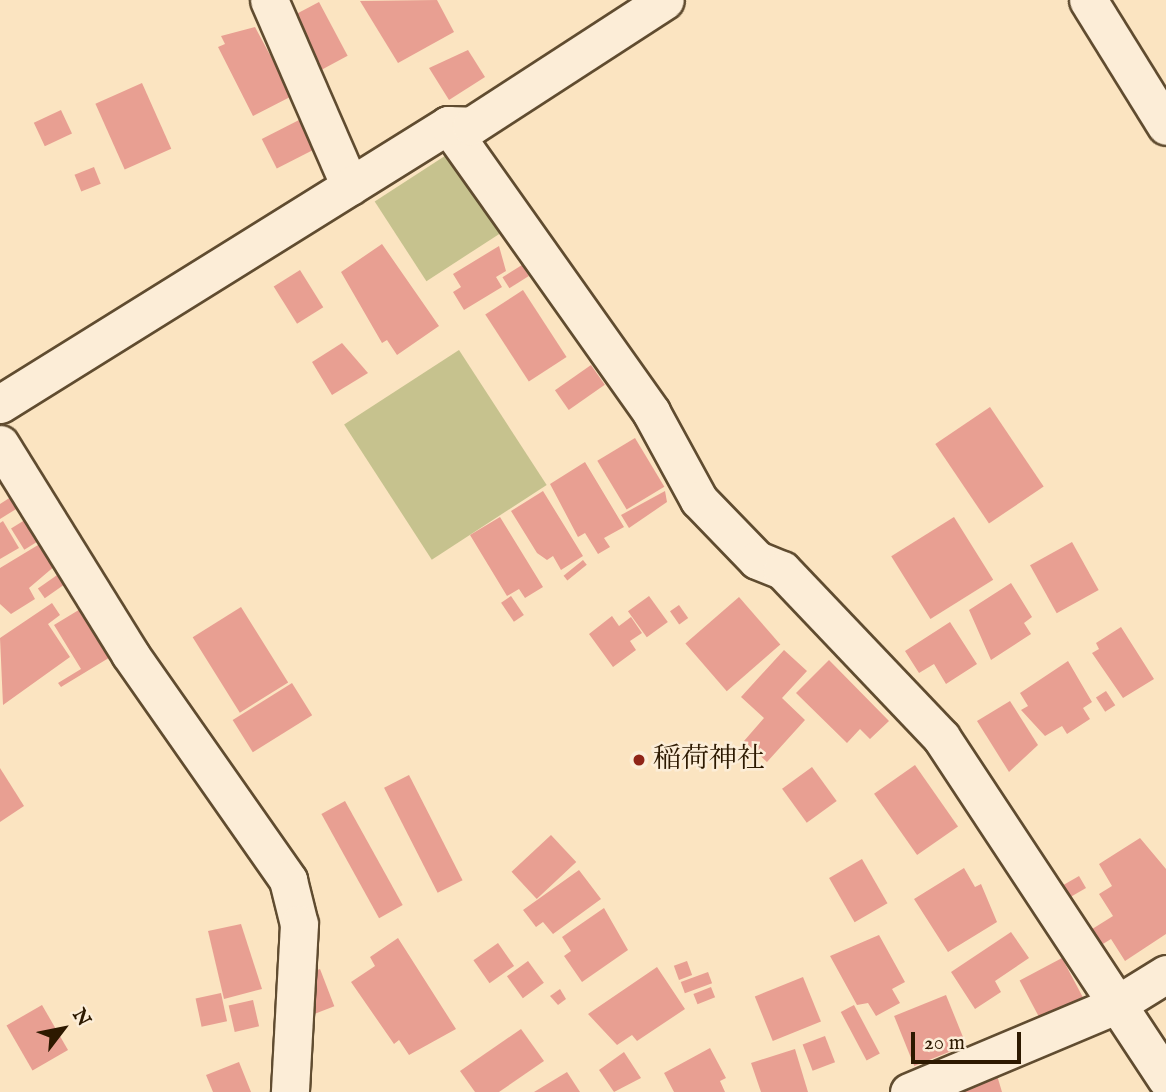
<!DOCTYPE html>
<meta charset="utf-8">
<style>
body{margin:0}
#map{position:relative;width:1166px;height:1092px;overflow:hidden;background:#fbe4c1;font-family:"IM FELL English","Noto Serif JP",serif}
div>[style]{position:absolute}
.green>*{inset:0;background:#c6c28e;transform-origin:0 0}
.building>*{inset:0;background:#e89f92;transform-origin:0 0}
.roads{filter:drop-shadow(2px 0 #604c30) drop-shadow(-2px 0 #604c30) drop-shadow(0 2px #604c30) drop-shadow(0 -2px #604c30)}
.street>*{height:37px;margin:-18.5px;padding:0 18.5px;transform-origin:18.5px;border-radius:18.5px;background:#fcedd7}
.dots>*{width:19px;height:19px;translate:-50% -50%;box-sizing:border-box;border:4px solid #fcedd7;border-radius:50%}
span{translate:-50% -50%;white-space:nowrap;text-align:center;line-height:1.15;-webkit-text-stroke:5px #fcedd7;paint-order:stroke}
.poi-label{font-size:28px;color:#2d1900}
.left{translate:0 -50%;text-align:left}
.north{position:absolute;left:28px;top:994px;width:70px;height:70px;-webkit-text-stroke:5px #fcedd7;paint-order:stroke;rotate:58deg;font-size:19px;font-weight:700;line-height:28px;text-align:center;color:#2d1900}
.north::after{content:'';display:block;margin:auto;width:24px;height:32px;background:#2d1900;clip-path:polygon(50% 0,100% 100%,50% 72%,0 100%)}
.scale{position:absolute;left:911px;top:1032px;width:110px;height:32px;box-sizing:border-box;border:4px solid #2d1900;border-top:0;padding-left:9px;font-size:21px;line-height:24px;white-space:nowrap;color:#2d1900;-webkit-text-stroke:5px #fcedd7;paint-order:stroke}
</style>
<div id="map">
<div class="green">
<i style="left:451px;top:152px;width:95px;height:91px;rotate:57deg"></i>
<i style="left:459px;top:350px;width:161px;height:137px;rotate:57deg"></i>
</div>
<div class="building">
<i style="clip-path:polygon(437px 0,454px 32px,398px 63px,360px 1px)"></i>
<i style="left:319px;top:2px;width:61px;height:30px;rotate:62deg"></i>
<i style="clip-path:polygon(255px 27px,292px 96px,253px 116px,218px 47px,225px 44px,221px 36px)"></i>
<i style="clip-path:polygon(468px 50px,485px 77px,449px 100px,429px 68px)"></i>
<i style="left:142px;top:83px;width:72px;height:51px;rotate:66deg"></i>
<i style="left:61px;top:110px;width:26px;height:30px;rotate:65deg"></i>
<i style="left:301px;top:119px;width:33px;height:44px;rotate:63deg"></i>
<i style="left:94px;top:167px;width:18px;height:21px;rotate:68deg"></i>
<i style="clip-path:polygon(382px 244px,439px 326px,397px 355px,387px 340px,382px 343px,341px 272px)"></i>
<i style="clip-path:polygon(499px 246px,506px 271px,496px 277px,502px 287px,464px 310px,453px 292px,461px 287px,453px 274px)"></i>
<i style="left:522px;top:265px;width:13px;height:23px;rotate:58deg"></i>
<i style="left:300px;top:270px;width:44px;height:31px;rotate:58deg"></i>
<i style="left:523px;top:290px;width:80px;height:45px;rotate:57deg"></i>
<i style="clip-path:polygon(342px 343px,368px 373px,332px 395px,312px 362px)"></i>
<i style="left:591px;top:365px;width:24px;height:44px;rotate:55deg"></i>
<i style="left:990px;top:407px;width:96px;height:66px;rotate:56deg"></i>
<i style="left:635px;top:438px;width:57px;height:44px;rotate:59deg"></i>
<i style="clip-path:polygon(585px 462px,624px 527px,604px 538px,610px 547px,598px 554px,585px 533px,578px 537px,550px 484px)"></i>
<i style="clip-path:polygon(543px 491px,583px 556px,561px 570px,553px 556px,547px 560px,537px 553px,511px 511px)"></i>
<i style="clip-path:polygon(665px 491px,667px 502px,629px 528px,621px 515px)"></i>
<i style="clip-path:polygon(14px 495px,21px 506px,0 519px,0 504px)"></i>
<i style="clip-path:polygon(500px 517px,543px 587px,525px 598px,519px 589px,507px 596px,470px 535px)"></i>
<i style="left:954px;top:517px;width:74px;height:74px;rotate:58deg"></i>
<i style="left:28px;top:518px;width:25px;height:20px;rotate:58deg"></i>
<i style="clip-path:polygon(3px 521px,19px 548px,0 559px,0 523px)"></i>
<i style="clip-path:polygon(43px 542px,56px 565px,29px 588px,35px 599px,11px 614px,0 604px,0 568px)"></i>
<i style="left:1072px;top:542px;width:55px;height:48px;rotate:61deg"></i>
<i style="left:583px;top:560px;width:6px;height:25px;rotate:51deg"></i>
<i style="left:60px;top:573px;width:12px;height:27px;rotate:55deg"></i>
<i style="clip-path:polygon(1011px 583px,1032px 617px,1024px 623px,1031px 634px,991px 660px,969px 610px)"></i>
<i style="left:511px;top:596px;width:23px;height:12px;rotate:56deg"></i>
<i style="left:649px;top:596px;width:32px;height:26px;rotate:54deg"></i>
<i style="left:739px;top:597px;width:63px;height:71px;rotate:49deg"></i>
<i style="clip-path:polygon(52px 603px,60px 615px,48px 624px,70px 657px,3px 705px,0 638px)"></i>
<i style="left:679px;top:605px;width:16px;height:11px;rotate:55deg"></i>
<i style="left:241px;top:607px;width:89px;height:57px;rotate:58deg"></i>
<i style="clip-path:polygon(82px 608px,112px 656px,61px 687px,58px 683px,81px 669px,54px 625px)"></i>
<i style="clip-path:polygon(612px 616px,619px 626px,631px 617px,642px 633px,630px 641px,636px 650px,613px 667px,589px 634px)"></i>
<i style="clip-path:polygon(950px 622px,977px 664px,946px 684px,934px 664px,919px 673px,905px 651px)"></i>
<i style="clip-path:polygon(1121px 627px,1154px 679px,1123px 698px,1092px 653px,1099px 649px,1096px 643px)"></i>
<i style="clip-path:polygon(784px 650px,807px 671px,782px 698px,805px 720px,767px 762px,744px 741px,764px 718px,741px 697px)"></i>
<i style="clip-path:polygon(829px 660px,889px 721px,870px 739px,860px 729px,847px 743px,796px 693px)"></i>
<i style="clip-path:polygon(1068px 661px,1092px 702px,1083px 708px,1090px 719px,1067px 734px,1062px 726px,1045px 736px,1021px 710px,1028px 706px,1020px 693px)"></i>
<i style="left:292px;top:683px;width:38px;height:70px;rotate:58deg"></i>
<i style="left:1106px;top:691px;width:17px;height:12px;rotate:57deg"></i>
<i style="clip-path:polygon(1010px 701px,1038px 745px,1009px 772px,977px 721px)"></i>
<i style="left:915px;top:765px;width:75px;height:50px;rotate:55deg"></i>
<i style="left:812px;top:767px;width:42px;height:37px;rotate:54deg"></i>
<i style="clip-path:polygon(0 768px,24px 806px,0 822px)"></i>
<i style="left:409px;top:775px;width:118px;height:28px;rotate:63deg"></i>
<i style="left:345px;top:801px;width:119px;height:27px;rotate:61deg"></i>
<i style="left:551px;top:835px;width:37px;height:54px;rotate:47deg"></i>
<i style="clip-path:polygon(1140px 838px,1166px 869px,1166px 934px,1125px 961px,1111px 939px,1098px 947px,1089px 931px,1113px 916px,1099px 894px,1112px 886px,1099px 864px)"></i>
<i style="left:862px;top:859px;width:51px;height:38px;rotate:60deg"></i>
<i style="clip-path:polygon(964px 868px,975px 887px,981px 884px,997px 922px,948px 952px,914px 899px)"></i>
<i style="clip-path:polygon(579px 870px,601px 899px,553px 934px,543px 922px,536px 927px,523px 910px)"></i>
<i style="left:1079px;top:876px;width:14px;height:25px;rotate:60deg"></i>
<i style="clip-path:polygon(604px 908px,628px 950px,582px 982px,564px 956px,571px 951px,562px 937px)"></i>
<i style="clip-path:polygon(241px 924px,262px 989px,224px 999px,208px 931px)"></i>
<i style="clip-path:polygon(1011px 932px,1029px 958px,995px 981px,1001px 992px,975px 1009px,951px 972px)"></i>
<i style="clip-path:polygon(879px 935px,905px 982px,892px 989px,900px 1003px,876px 1016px,868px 1003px,857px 1005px,830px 956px)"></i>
<i style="clip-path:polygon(398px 938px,456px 1029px,409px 1055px,399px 1040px,394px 1044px,351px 982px,375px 966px,370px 957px)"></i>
<i style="left:498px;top:943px;width:28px;height:30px;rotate:55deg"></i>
<i style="left:1062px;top:958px;width:47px;height:48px;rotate:62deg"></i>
<i style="left:528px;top:961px;width:27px;height:26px;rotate:54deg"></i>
<i style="left:687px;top:961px;width:15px;height:14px;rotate:70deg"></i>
<i style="clip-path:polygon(657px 967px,685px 1009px,637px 1041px,632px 1035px,617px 1045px,588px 1014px)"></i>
<i style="left:320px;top:969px;width:40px;height:27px;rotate:69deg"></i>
<i style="left:708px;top:972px;width:12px;height:29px;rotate:70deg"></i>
<i style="left:803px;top:977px;width:48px;height:52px;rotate:68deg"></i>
<i style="left:711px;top:987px;width:11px;height:19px;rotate:68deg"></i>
<i style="clip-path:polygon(560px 989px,566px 999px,558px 1005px,550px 996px)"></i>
<i style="left:221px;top:993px;width:29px;height:26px;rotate:78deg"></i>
<i style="left:946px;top:995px;width:54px;height:56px;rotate:68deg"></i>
<i style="left:253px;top:1000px;width:27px;height:25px;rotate:77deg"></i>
<i style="left:42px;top:1005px;width:52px;height:41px;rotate:60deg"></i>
<i style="left:854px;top:1005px;width:55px;height:15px;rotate:62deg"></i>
<i style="clip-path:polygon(521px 1029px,544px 1061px,499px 1092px,475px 1092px,460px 1071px)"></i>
<i style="left:825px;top:1036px;width:28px;height:24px;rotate:69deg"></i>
<i style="clip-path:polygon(710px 1048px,726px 1078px,720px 1081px,725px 1092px,674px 1092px,664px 1073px)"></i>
<i style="clip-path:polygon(795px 1049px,808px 1092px,761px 1092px,751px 1063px)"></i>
<i style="clip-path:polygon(624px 1052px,641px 1078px,614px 1092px,599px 1070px)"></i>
<i style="clip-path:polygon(239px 1062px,251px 1092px,213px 1092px,206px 1075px)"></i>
<i style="clip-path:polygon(567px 1072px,580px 1092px,534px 1092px)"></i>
<i style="clip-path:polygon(996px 1072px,1002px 1092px,945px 1092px)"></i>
</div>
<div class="roads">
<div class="street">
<i style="left:269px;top:0;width:203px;rotate:66.5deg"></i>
<i style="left:1088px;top:0;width:148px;rotate:58.2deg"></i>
<i style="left:448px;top:125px;width:352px;rotate:54.7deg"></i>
<i style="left:651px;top:412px;width:100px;rotate:61.4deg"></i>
<i style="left:699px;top:500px;width:83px;rotate:46deg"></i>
<i style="left:757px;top:560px;width:27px;rotate:22deg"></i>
<i style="left:782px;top:570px;width:231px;rotate:46.4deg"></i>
<i style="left:941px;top:737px;width:409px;rotate:56.6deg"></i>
<i style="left:0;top:404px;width:528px;rotate:-31.91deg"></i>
<i style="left:448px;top:125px;width:23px;rotate:2deg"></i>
<i style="left:471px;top:126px;width:231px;rotate:-33deg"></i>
<i style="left:0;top:444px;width:247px;rotate:58.2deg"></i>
<i style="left:130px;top:654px;width:276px;rotate:55deg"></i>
<i style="left:288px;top:880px;width:45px;rotate:76deg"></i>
<i style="left:299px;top:924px;width:168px;rotate:93.1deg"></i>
<i style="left:909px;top:1092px;width:225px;rotate:-22.8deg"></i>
<i style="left:1116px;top:1005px;width:59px;rotate:-31.8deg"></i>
</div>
</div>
<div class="dots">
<i style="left:639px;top:760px;background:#8f2418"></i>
</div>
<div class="poi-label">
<span class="left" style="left:653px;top:760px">稲荷神社</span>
</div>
<div class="north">N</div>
<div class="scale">20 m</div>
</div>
